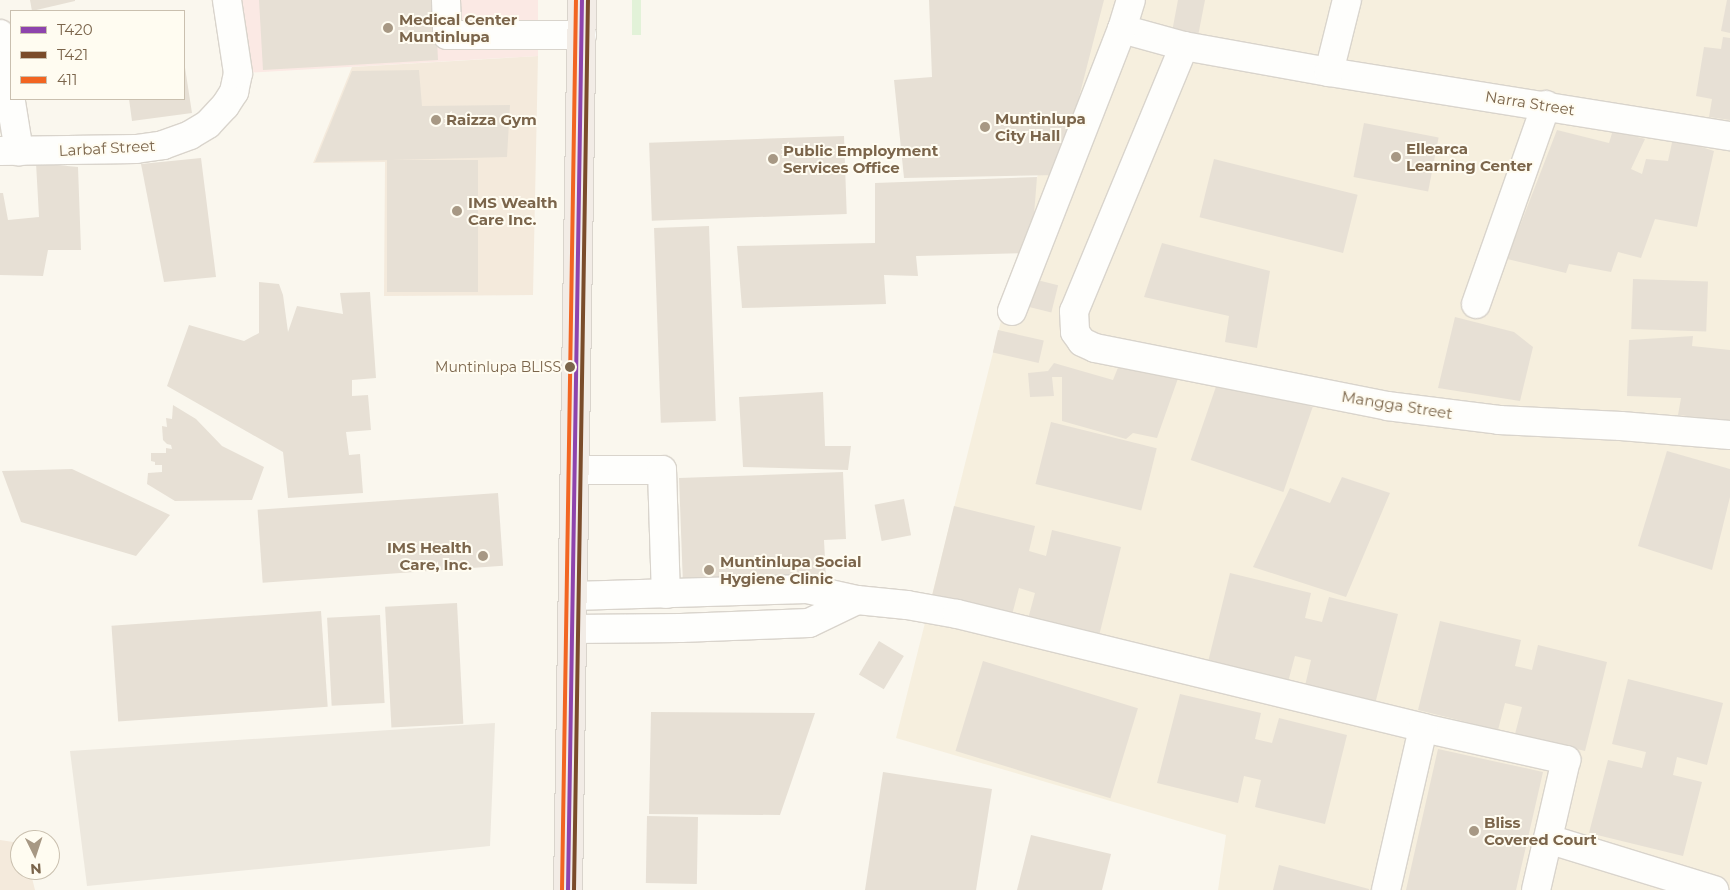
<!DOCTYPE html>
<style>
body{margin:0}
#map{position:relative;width:1730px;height:890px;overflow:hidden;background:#faf7ee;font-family:Montserrat,sans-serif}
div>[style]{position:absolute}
.residential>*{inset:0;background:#f6efde}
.commercial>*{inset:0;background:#f4eadc}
.industrial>*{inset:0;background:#ede8de}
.medical>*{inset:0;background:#fbe9e4}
.green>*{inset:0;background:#e2f2d8;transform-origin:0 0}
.building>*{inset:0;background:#e7e0d5;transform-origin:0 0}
.roads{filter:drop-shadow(1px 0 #d9d4cc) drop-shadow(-1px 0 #d9d4cc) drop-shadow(0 1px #d9d4cc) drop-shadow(0 -1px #d9d4cc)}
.minor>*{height:28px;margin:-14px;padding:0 14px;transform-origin:14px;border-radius:14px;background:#fefefc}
.highway>*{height:28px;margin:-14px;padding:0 14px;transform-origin:14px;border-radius:14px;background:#f2ece6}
.bus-1>*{height:4px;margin:-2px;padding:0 2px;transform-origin:2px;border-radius:2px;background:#8e44ad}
.bus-2>*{height:4px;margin:-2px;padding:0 2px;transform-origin:2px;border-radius:2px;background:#7a4b2a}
.bus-3>*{height:4px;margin:-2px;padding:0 2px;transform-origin:2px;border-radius:2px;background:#f26522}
.dots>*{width:14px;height:14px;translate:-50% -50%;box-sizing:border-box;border:2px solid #fffcf1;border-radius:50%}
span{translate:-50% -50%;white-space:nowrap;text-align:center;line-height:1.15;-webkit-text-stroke:4px #fffcf1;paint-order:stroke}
.bus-label{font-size:14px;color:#7b654b}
.right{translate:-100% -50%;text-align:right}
.poi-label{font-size:15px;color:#7b654b;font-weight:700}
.left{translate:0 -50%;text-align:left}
.street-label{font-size:15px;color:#7b654b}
.legend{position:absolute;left:10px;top:10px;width:175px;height:90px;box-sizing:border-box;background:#fffcf1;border:1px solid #cac0af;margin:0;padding:6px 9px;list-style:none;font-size:15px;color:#7b654b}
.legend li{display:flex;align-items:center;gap:10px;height:25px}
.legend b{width:25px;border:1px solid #cac0af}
.north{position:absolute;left:10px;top:830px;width:50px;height:50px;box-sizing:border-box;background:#fffcf1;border:1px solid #cac0af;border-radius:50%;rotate:176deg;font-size:14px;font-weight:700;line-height:20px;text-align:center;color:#7b654b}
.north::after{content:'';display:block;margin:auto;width:18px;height:22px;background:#a79884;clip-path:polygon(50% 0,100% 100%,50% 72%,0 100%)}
</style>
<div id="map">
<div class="residential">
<i style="clip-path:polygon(1097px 0,1730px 0,1730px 890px,1218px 890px,1226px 835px,896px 738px,1041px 162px)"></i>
</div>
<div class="commercial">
<i style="clip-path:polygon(538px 56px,533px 295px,384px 296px,385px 162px,313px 163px,352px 67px)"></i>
<i style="clip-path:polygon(0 840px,20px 843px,20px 870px,30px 870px,35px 890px,0 890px)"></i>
</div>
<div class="industrial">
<i style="clip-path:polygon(495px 723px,490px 846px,87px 886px,70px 751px)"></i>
</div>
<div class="medical">
<i style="clip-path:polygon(235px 0,538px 0,538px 56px,244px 73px)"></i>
</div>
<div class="green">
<i style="left:632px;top:0;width:9px;height:35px"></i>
</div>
<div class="building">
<i style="clip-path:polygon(30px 0,75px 0,75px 1px,32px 11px)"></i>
<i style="clip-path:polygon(259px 0,435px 0,438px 60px,263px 70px)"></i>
<i style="clip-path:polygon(929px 0,1104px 0,1059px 175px,904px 178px,894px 80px,932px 77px)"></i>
<i style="clip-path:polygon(1178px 0,1205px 0,1198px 36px,1172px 32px)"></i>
<i style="clip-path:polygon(1727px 0,1730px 0,1730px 33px,1721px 31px)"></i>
<i style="clip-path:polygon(1723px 37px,1730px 38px,1730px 120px,1709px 117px,1712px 99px,1696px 96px,1704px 47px,1721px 49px)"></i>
<i style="clip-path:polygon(184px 61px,192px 113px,132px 121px,129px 99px,184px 99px)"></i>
<i style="clip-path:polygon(419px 70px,422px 106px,510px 105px,507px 157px,315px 162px,352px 71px)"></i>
<i style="left:1364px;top:123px;width:76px;height:55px;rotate:11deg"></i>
<i style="clip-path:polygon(1557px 130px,1609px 143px,1613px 130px,1645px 139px,1631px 169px,1642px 174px,1646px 159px,1668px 161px,1673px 138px,1714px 151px,1697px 227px,1655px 219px,1641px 258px,1618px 252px,1611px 272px,1569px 264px,1566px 273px,1507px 259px)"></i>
<i style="left:844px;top:136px;width:78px;height:195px;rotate:88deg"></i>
<i style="clip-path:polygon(201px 158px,216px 277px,164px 282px,141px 164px)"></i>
<i style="left:1214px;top:159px;width:148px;height:60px;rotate:14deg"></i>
<i style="left:478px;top:160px;width:132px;height:91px;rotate:90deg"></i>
<i style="clip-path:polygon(36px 163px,78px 167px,81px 250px,48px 250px,43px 276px,0 275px,0 193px,3px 193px,8px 220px,39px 217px)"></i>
<i style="clip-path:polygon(1037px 177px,1031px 253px,916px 256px,918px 276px,884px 275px,886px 304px,742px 308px,737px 246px,875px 243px,875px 183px)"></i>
<i style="left:709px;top:226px;width:195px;height:55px;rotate:88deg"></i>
<i style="clip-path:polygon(1162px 243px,1270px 271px,1257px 348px,1225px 342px,1229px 316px,1144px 297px)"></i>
<i style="left:1029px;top:278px;width:30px;height:28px;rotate:14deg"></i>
<i style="left:1633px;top:279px;width:75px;height:50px;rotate:2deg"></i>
<i style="clip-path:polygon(259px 282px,279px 284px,283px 295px,288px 332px,297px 306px,343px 314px,340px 293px,370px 292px,376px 378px,352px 380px,352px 396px,368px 395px,371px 430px,346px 432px,349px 455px,360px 454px,363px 493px,288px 498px,283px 452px,167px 386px,189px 325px,244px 341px,259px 333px)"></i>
<i style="clip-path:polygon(1455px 317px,1514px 332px,1533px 347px,1520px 401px,1438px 388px)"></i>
<i style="left:998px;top:330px;width:47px;height:23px;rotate:13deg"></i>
<i style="clip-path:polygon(1693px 336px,1692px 346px,1730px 350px,1730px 421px,1678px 415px,1681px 398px,1627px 396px,1629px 340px)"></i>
<i style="clip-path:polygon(1123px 355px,1182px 367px,1157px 438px,1133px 433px,1126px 439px,1062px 421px,1062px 377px,1052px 377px,1054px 396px,1030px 397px,1028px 373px,1048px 371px,1054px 363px,1113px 380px)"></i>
<i style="left:1220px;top:375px;width:98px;height:90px;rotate:19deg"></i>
<i style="clip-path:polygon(823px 392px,825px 446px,851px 446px,848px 470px,743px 467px,739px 397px)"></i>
<i style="clip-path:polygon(173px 405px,196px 419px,222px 446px,264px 467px,252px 500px,175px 501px,147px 484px,148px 473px,162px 472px,162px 465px,155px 465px,155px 462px,151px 461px,151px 453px,166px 453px,166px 448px,172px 449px,171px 445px,167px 444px,163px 440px,162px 426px,167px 427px,166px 418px,172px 419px)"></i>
<i style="left:1051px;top:422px;width:109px;height:64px;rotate:14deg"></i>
<i style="clip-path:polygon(1667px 451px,1730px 469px,1730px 497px,1712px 570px,1638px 546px)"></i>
<i style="clip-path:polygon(72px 469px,170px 515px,136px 556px,21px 522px,2px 471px)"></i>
<i style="clip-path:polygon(843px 472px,846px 539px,824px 540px,826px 579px,683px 585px,679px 478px)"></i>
<i style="clip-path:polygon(1342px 477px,1390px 493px,1346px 597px,1253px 567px,1290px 488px,1330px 503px)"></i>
<i style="left:498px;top:493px;width:73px;height:241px;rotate:86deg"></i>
<i style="left:904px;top:499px;width:37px;height:30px;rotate:79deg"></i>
<i style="clip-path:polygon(954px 506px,1035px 526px,1029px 551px,1046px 556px,1052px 530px,1121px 547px,1099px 636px,1028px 619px,1035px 593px,1019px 588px,1012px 615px,932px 596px)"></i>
<i style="clip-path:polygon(1230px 573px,1311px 593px,1305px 618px,1322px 622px,1329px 597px,1398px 614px,1375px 704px,1305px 686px,1311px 660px,1295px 656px,1288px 682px,1208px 662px)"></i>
<i style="left:457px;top:603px;width:121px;height:72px;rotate:87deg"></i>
<i style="left:321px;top:611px;width:96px;height:210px;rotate:86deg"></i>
<i style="left:380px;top:615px;width:88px;height:53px;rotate:87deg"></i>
<i style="clip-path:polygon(1440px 621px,1521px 640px,1515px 666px,1532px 670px,1538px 645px,1607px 662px,1585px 751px,1515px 734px,1522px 707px,1505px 703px,1498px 730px,1418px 710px)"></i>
<i style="left:879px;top:641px;width:29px;height:39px;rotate:31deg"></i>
<i style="left:983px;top:661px;width:162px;height:94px;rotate:17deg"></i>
<i style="clip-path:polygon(1628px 679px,1723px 703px,1707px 765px,1677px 757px,1673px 775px,1702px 782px,1683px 856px,1589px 833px,1608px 760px,1642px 768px,1646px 752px,1612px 744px)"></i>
<i style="clip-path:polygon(1180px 694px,1261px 713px,1255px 739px,1272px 743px,1279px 718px,1347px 735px,1325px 824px,1255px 807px,1261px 780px,1244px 776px,1238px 803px,1157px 783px)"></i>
<i style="clip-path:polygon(651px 712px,815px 713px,780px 815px,649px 814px)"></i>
<i style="clip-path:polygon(1438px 749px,1543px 772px,1516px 890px,1406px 890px)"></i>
<i style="clip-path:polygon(883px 772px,992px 789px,976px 890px,865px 890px)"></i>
<i style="left:647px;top:816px;width:51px;height:67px;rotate:1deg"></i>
<i style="clip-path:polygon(1031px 835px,1111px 854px,1102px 890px,1017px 890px)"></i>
<i style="clip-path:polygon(1279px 865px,1369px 889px,1369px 890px,1273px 890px)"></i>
</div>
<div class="roads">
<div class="minor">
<i style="left:446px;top:0;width:35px;rotate:88deg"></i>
<i style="left:447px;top:35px;width:135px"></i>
<i style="left:1122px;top:29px;width:64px;rotate:15.3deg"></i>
<i style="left:1184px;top:46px;width:147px;rotate:10.2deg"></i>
<i style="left:1329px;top:72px;width:406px;rotate:9.1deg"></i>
<i style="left:0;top:34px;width:119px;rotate:80.8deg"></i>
<i style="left:1184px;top:46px;width:287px;rotate:112.5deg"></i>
<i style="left:1074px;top:311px;width:21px;rotate:87deg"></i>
<i style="left:1075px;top:332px;width:12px;rotate:55deg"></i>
<i style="left:1082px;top:342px;width:14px;rotate:25deg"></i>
<i style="left:1095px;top:348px;width:298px;rotate:11.2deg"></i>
<i style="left:1387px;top:406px;width:113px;rotate:7.1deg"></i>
<i style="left:1499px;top:420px;width:122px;rotate:2.8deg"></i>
<i style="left:1621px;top:426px;width:109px;rotate:4.7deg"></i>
<i style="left:1329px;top:72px;width:74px;rotate:-76deg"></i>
<i style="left:0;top:151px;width:136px;rotate:-0.8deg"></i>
<i style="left:136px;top:149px;width:27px;rotate:-8deg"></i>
<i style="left:163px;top:145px;width:29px;rotate:-20deg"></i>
<i style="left:190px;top:135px;width:21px;rotate:-31deg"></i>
<i style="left:208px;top:124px;width:25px;rotate:-47deg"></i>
<i style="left:225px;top:106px;width:17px;rotate:-57deg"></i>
<i style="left:234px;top:92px;width:19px;rotate:-78deg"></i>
<i style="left:238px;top:73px;width:74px;rotate:-98.6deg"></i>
<i style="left:1476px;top:304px;width:211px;rotate:-70.6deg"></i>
<i style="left:1012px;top:311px;width:303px;rotate:-68.7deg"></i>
<i style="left:1122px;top:29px;width:30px;rotate:-73deg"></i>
<i style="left:575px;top:470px;width:87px"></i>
<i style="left:662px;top:470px;width:124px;rotate:88.2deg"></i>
<i style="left:573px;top:596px;width:234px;rotate:-1.7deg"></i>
<i style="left:807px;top:589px;width:51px;rotate:12.4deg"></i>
<i style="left:857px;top:600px;width:50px;rotate:5.7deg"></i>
<i style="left:907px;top:605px;width:51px;rotate:10.2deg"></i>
<i style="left:957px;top:614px;width:480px;rotate:13.7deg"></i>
<i style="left:1423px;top:728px;width:147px;rotate:12.6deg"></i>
<i style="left:1566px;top:760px;width:133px;rotate:103deg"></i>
<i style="left:572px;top:629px;width:109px;rotate:-0.5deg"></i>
<i style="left:681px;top:628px;width:128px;rotate:-2.2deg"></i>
<i style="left:809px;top:623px;width:53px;rotate:-25.6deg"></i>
<i style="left:1548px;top:839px;width:174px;rotate:17.1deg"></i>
<i style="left:1386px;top:890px;width:166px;rotate:-77.1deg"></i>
</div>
<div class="highway">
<i style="left:568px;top:890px;width:890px;rotate:-89.1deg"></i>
</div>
</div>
<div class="bus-1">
<i style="left:568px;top:890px;width:890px;rotate:-89.1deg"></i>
</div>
<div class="bus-2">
<i style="left:574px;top:890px;width:890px;rotate:-89.1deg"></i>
</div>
<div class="bus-3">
<i style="left:562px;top:890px;width:890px;rotate:-89.1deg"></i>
</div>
<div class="dots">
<i style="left:388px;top:28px;background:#a79884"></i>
<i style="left:436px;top:120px;background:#a79884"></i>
<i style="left:985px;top:127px;background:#a79884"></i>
<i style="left:1396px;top:157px;background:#a79884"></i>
<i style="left:773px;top:159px;background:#a79884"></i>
<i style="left:457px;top:211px;background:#a79884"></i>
<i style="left:570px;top:367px;background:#7b654b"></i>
<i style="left:483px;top:556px;background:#a79884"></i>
<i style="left:709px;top:570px;background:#a79884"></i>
<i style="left:1474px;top:831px;background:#a79884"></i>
</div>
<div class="bus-label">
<span class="right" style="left:561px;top:367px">Muntinlupa BLISS</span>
</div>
<div class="poi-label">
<span class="left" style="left:399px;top:28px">Medical Center<br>Muntinlupa</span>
<span class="left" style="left:995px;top:127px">Muntinlupa<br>City Hall</span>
<span class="left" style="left:446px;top:120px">Raizza Gym</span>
<span class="left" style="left:1406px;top:157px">Ellearca<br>Learning Center</span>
<span class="left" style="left:783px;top:159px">Public Employment<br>Services Office</span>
<span class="left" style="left:468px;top:211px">IMS Wealth<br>Care Inc.</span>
<span class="right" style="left:472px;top:556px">IMS Health<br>Care, Inc.</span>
<span class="left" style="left:720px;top:570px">Muntinlupa Social<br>Hygiene Clinic</span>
<span class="left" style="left:1484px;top:831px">Bliss<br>Covered Court</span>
</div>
<div class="street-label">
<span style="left:1530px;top:103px;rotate:9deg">Narra Street</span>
<span style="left:107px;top:148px;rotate:-3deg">Larbaf Street</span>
<span style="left:1397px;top:405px;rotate:9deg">Mangga Street</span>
</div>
<ul class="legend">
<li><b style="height:6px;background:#8e44ad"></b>T420</li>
<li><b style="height:6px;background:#7a4b2a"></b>T421</li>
<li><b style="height:6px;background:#f26522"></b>411</li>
</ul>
<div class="north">N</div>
</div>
